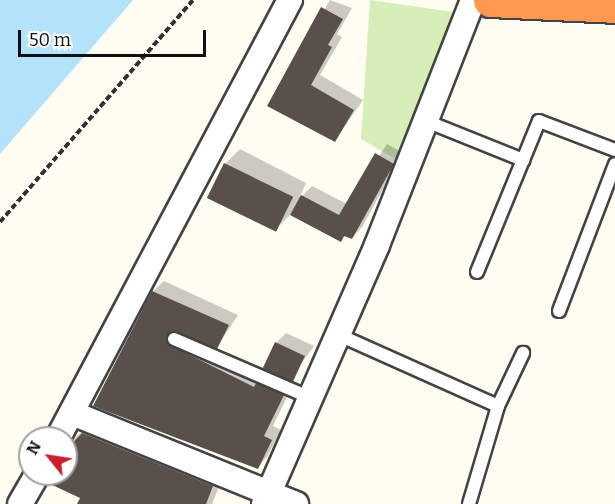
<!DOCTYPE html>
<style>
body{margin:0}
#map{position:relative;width:615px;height:504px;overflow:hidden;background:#fffcf2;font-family:Bitter,serif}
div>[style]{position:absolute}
.green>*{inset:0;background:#d6eeb8}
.water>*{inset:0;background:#b2e3fb}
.shadow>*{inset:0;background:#0003}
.building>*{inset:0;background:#59504b;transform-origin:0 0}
.path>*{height:4px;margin-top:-2px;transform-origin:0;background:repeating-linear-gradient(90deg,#323232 0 6px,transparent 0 9px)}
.roads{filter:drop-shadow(2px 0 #434343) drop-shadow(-2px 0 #434343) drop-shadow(0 2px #434343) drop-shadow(0 -2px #434343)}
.lane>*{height:12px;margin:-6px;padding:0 6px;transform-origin:6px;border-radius:6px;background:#fff}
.street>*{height:24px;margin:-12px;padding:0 12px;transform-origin:12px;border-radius:12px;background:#fff}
.highway>*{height:33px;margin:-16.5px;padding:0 16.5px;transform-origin:16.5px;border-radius:16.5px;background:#ff9950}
span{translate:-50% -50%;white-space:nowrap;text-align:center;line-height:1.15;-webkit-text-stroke:6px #fff;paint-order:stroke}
.north{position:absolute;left:18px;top:426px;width:60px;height:60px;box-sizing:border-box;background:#fff;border:2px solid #9f9f9f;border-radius:50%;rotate:300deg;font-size:16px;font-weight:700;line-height:24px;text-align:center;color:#101010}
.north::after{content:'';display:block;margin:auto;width:21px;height:27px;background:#cc1b2a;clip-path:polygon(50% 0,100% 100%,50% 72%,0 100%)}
.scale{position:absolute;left:18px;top:30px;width:188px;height:27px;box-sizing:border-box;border:3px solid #101010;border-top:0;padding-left:8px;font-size:18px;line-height:21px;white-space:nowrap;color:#101010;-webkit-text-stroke:4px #fff;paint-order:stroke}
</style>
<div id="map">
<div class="green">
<i style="clip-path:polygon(370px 0,460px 13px,401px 162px,361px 139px)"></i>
</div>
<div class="water">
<i style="clip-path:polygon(0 0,133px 0,0 154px)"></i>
</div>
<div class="shadow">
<i style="clip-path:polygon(330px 0,352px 8px,337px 34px,342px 37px,320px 75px,363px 100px,335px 140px,269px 105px)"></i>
<i style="clip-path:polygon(387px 144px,403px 153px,362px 227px,352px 238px,346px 235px,341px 240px,291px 214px,275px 230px,225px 164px,240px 149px,306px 183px,299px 199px,312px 186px,347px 204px)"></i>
<i style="clip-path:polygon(164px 281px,238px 315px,217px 347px,177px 331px,178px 334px,293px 385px,273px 426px,281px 430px,267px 457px,257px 468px,95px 405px,153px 291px)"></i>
<i style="clip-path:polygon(286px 333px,314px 346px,290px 379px,276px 343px)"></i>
<i style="clip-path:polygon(88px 426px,224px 474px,212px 504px,79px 504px,82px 497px,50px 483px,50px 474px,66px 474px,66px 446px)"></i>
</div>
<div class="building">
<i style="clip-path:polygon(321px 7px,343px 19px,328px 45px,332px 47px,311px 85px,354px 110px,335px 142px,267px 106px)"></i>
<i style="clip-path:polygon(375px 153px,394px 164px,352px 239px,344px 236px,341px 242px,290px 215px,301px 195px,339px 215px)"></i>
<i style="left:224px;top:163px;width:77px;height:39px;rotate:26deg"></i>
<i style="clip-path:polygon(152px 291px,229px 325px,217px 349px,174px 331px,166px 336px,168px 344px,254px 387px,256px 383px,284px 395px,264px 436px,272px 440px,258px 469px,93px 406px)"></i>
<i style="left:275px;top:342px;width:33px;height:29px;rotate:25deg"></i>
<i style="clip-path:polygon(82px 433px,213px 486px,206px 504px,77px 504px,80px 498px,48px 483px,51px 474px,66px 474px,66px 450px)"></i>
</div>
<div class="path">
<i style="left:0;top:222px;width:294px;rotate:-49deg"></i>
</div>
<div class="roads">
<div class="lane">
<i style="left:426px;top:121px;width:105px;rotate:21.9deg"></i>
<i style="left:523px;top:160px;width:42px;rotate:-67.7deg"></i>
<i style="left:539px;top:121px;width:81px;rotate:20.9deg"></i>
<i style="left:477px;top:272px;width:121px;rotate:-67.7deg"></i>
<i style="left:559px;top:311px;width:157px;rotate:-69.1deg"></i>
<i style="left:339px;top:335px;width:174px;rotate:24.1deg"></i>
<i style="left:174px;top:339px;width:149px;rotate:23.3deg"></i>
<i style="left:469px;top:504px;width:102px;rotate:-73.5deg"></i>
<i style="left:498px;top:406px;width:59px;rotate:-64.7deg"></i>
</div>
<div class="street">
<i style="left:72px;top:413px;width:242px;rotate:22.1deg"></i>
<i style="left:58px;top:438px;width:496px;rotate:-62.1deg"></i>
<i style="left:20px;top:504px;width:34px;rotate:-60deg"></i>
<i style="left:264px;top:504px;width:283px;rotate:-66.4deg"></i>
<i style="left:377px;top:245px;width:263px;rotate:-68.6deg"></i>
</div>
<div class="highway">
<i style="left:490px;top:0;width:125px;rotate:2.7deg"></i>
</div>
</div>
<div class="north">N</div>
<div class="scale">50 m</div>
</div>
